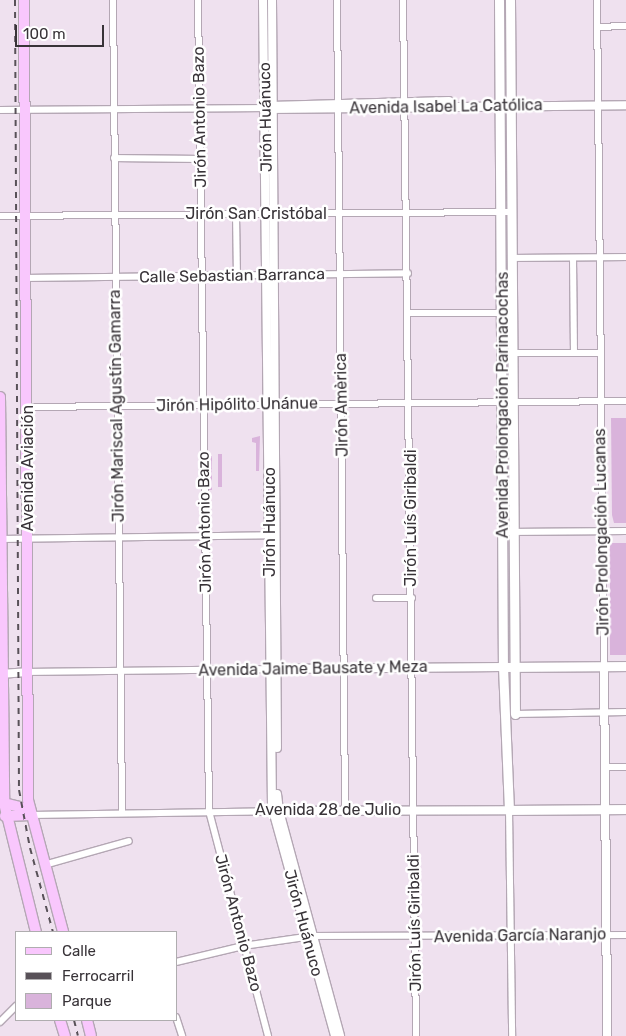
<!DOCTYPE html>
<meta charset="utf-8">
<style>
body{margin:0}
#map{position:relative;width:626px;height:1036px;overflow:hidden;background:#efe1ef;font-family:Rubik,sans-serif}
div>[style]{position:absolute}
.green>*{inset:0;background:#d9b3db;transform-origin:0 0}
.roads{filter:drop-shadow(1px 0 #b4a7b4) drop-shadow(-1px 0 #b4a7b4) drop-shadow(0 1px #b4a7b4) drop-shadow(0 -1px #b4a7b4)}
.minor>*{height:6px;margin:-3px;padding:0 3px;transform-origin:3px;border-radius:3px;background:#fff}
.tertiary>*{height:8px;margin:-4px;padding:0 4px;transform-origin:4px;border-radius:4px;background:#fff}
.secondary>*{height:9px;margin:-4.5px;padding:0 4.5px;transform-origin:4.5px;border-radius:4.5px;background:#fff}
.primary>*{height:10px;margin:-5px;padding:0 5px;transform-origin:5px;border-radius:5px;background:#f9c7fd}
.rail>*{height:2px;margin-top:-1px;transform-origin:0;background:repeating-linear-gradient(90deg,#585158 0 6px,transparent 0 12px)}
span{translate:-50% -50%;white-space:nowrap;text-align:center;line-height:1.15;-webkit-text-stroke:5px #fff;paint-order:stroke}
.street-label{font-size:16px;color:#383338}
.legend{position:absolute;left:15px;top:931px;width:162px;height:90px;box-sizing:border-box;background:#fff;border:1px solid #afadaf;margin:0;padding:6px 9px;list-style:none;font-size:15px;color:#383338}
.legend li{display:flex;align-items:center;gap:10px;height:25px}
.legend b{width:25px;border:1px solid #afadaf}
.scale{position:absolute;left:15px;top:25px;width:89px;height:22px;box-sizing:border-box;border:2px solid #383338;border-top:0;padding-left:6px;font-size:15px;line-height:18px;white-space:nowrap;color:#383338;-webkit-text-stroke:4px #fff;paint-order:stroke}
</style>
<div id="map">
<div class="green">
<i style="clip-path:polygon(611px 418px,626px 418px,626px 523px,614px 523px,612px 515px)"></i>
<i style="clip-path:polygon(260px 436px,259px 471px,256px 471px,256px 443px,252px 442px,252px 438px)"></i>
<i style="left:218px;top:454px;width:4px;height:33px"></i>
<i style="left:207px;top:456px;width:5px;height:34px"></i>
<i style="left:610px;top:543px;width:16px;height:112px"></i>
</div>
<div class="roads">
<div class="minor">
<i style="left:113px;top:0;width:811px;rotate:89.36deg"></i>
<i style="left:198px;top:0;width:811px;rotate:89.22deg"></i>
<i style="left:209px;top:811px;width:233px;rotate:75.3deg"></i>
<i style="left:337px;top:0;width:810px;rotate:89.43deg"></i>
<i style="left:403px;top:0;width:1036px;rotate:89.28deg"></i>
<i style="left:597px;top:0;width:666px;rotate:89.4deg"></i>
<i style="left:597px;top:27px;width:29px;rotate:-2deg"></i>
<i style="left:0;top:110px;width:266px;rotate:-0.4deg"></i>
<i style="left:114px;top:158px;width:86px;rotate:0.7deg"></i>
<i style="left:236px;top:214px;width:63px;rotate:89.1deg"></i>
<i style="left:0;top:216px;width:512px;rotate:-0.45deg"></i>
<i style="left:512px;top:258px;width:114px;rotate:-0.5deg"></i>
<i style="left:573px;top:258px;width:95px;rotate:89.4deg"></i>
<i style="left:26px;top:278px;width:382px;rotate:-0.7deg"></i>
<i style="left:408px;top:313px;width:104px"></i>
<i style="left:512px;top:353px;width:89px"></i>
<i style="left:27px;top:407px;width:599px;rotate:-0.57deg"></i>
<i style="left:504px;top:532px;width:122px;rotate:-0.5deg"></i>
<i style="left:1px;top:539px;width:271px;rotate:-0.8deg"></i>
<i style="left:376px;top:598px;width:36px"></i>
<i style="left:27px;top:672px;width:245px;rotate:-0.7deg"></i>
<i style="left:515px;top:714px;width:111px;rotate:-1deg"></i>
<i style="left:605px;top:767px;width:21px"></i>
<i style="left:509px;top:810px;width:226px;rotate:89.2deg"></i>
<i style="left:31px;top:815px;width:242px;rotate:-0.9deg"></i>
<i style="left:44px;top:865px;width:88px;rotate:-15.8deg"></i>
<i style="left:176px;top:962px;width:69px;rotate:-13.4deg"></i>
<i style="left:243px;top:946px;width:70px;rotate:-8.2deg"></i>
<i style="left:312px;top:936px;width:314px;rotate:-0.2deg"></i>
<i style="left:176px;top:1017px;width:20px;rotate:72deg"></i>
<i style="left:0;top:1022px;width:23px;rotate:-45deg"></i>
</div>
<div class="tertiary">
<i style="left:263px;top:0;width:807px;rotate:89.36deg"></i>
<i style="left:272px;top:807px;width:238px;rotate:74.6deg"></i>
<i style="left:272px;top:0;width:748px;rotate:89.62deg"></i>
<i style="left:270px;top:106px;width:179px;rotate:-1.6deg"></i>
<i style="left:270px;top:109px;width:356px;rotate:-0.6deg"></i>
<i style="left:604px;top:666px;width:370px;rotate:89.5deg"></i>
<i style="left:274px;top:669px;width:229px;rotate:-0.5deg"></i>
<i style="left:0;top:674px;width:27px;rotate:-4deg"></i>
<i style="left:277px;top:794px;width:17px;rotate:83deg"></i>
<i style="left:279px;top:811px;width:233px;rotate:74.8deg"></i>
<i style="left:275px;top:811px;width:234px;rotate:-0.2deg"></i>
</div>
<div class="secondary">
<i style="left:499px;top:0;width:667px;rotate:89.66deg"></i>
<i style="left:503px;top:667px;width:143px;rotate:87.6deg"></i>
<i style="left:509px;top:810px;width:117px;rotate:-0.5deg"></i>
<i style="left:510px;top:0;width:714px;rotate:89.6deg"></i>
<i style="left:508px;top:667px;width:118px;rotate:-0.5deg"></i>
</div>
<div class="primary">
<i style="left:24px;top:0;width:800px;rotate:89.71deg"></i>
<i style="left:28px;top:800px;width:137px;rotate:75.1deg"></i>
<i style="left:0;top:397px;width:406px;rotate:89.4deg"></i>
<i style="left:4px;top:803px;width:133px;rotate:76.1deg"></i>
<i style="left:4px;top:803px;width:21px;rotate:14deg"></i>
<i style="left:24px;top:808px;width:10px;rotate:45deg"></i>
<i style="left:5px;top:816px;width:26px;rotate:-2deg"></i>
<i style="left:60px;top:1020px;width:17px;rotate:73deg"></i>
<i style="left:87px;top:1020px;width:16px;rotate:76deg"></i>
</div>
</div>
<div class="rail">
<i style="left:15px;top:0;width:790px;rotate:89.71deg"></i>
<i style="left:19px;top:790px;width:59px;rotate:79.3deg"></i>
<i style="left:30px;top:848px;width:87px;rotate:74.7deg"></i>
<i style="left:74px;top:1020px;width:16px;rotate:76deg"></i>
</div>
<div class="street-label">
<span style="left:446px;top:107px;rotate:-1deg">Avenida Isabel La Católica</span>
<span style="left:200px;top:117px;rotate:-91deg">Jirón Antonio Bazo</span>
<span style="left:266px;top:117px;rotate:-91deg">Jirón Huánuco</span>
<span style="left:256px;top:214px">Jirón San Cristóbal</span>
<span style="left:232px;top:276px;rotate:-1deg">Calle Sebastian Barranca</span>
<span style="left:237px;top:405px;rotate:-1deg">Jirón Hipólito Unánue</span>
<span style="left:342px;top:405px;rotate:-91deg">Jirón Amèrica</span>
<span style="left:503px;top:405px;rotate:-90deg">Avenida Prolongación Parinacochas</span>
<span style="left:117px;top:406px;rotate:-91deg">Jirón Mariscal Agustín Gamarra</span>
<span style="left:28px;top:468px;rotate:-90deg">Avenida Aviación</span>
<span style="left:411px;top:518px;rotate:-90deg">Jirón Luís Giribaldi</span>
<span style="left:205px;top:522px;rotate:-91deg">Jirón Antonio Bazo</span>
<span style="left:270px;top:522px;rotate:-90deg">Jirón Huánuco</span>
<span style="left:602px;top:532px;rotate:-91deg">Jirón Prolongación Lucanas</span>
<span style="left:313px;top:669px;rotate:-1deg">Avenida Jaime Bausate y Meza</span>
<span style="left:328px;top:810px">Avenida 28 de Julio</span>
<span style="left:238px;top:923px;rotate:75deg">Jirón Antonio Bazo</span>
<span style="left:303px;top:923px;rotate:75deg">Jirón Huánuco</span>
<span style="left:415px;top:923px;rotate:-91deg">Jirón Luís Giribaldi</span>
<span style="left:520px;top:936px;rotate:-1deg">Avenida García Naranjo</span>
</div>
<ul class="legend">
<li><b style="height:6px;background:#f9c7fd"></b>Calle</li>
<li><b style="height:6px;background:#585158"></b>Ferrocarril</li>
<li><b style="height:14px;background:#d9b3db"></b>Parque</li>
</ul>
<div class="scale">100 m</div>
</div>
